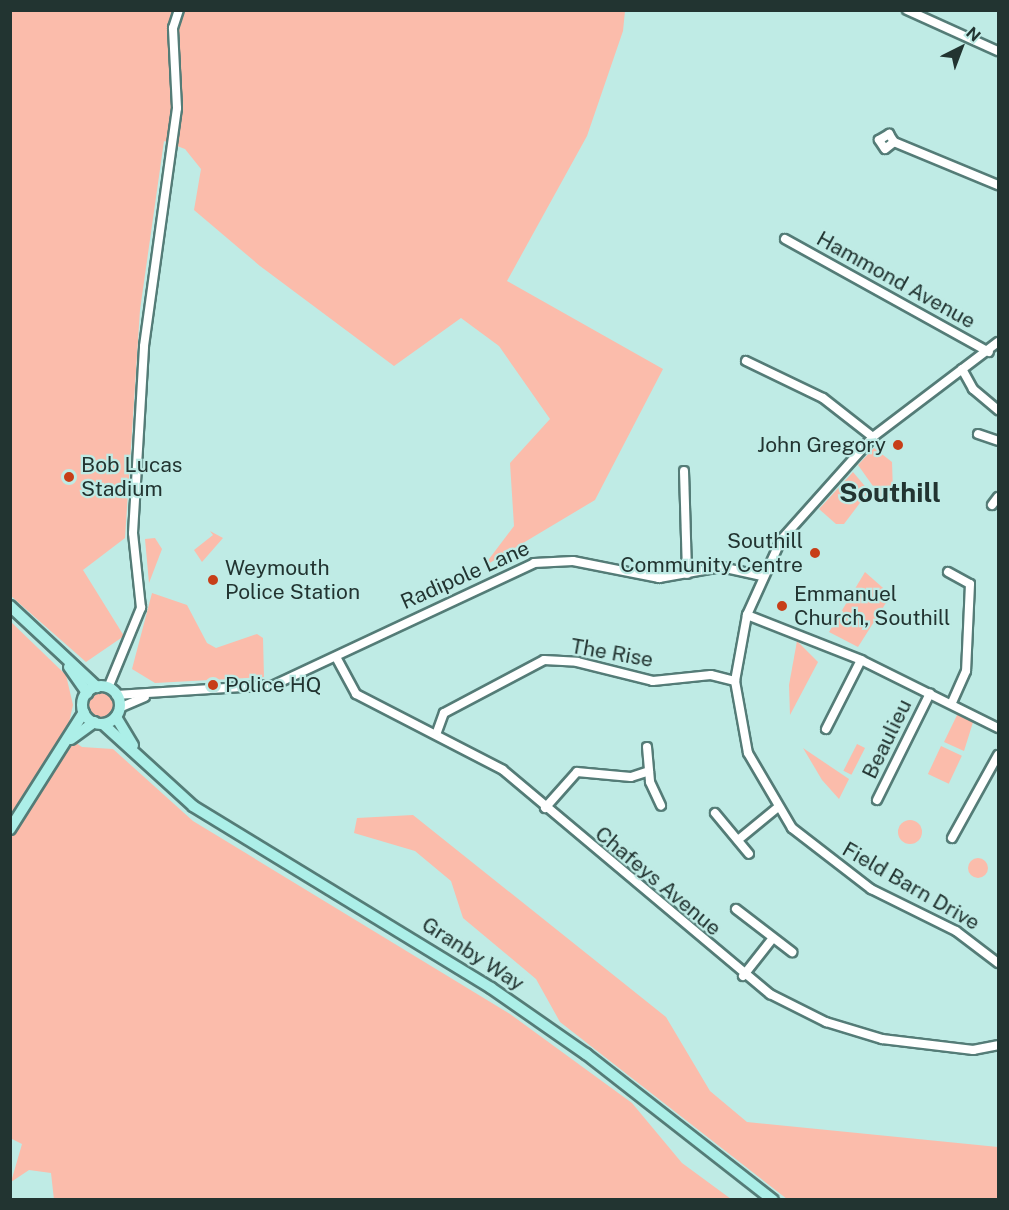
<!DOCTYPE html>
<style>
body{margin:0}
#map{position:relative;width:1009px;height:1210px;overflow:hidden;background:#bfebe5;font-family:"Public Sans",sans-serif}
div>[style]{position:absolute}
.green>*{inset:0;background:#fbbcab;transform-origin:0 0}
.round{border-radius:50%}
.roads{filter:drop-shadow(2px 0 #547c77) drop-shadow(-2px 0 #547c77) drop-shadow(0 2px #547c77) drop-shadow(0 -2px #547c77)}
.minor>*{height:8px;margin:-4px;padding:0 4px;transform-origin:4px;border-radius:4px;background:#fff}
.major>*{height:10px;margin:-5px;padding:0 5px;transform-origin:5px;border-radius:5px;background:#acefe8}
.major>.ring{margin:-5px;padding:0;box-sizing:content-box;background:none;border:10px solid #acefe8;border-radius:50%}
.dots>*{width:16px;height:16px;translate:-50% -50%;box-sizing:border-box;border:3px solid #bfebe5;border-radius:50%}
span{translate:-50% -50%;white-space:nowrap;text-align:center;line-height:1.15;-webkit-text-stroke:4.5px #bfebe5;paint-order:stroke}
.street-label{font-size:21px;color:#223431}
.poi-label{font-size:21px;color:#223431}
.right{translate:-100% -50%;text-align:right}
.left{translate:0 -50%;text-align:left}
.district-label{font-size:27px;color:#223431;font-weight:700}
.frame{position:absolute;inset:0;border:12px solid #223431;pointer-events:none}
.north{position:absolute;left:931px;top:18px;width:60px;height:60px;-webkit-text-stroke:4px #bfebe5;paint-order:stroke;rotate:42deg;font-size:16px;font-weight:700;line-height:24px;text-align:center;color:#223431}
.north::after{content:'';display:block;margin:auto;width:21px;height:27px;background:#223431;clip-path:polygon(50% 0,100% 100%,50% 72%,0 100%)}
</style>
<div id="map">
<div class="green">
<i style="clip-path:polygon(10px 11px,625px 11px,623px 31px,587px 136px,507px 281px,663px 369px,595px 500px,483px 567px,514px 526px,510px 463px,550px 419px,499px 346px,461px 318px,394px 366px,260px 266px,194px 210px,201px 169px,185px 149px,164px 141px,140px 310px,125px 538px,83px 570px,124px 636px,86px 662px,11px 596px)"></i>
<i style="clip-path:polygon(874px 448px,892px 462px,893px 494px,885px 503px,858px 465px)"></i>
<i style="clip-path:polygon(853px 472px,869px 491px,844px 524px,836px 524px,819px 509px)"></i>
<i style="clip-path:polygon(210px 531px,223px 538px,202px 562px,194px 550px,213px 535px)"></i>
<i style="clip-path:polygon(155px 538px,162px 549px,149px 583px,145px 539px)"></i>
<i style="clip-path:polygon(865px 572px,891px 595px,858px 647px,829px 632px)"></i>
<i style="clip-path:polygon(152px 593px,187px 605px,207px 643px,216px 648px,257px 634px,263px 638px,264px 677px,155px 683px,132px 669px)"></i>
<i style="clip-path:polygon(10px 621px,66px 675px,73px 705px,66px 736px,82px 747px,113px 749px,193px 821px,510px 1014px,632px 1103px,682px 1163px,731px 1199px,54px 1200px,51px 1173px,29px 1170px,11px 1182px,22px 1144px,10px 1138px)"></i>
<i style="clip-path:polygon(797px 641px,818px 662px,790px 715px,789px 685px)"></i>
<i class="round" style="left:88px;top:692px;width:26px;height:26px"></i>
<i style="clip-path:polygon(959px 711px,974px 719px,964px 751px,944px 742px)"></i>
<i style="left:857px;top:744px;width:9px;height:30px;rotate:27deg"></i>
<i style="left:941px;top:746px;width:23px;height:31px;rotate:25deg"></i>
<i style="clip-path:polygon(803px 748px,849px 779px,839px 799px,822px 780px)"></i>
<i style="clip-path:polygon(413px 815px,666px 1017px,710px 1091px,747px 1122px,998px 1147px,998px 1199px,787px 1199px,560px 1022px,536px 979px,463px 918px,451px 881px,415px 851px,354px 833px,357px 818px)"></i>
<i class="round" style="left:898px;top:820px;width:24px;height:24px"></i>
<i class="round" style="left:968px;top:858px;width:20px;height:20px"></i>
</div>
<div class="roads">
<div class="minor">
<i style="left:907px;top:10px;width:100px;rotate:24.3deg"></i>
<i style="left:894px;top:142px;width:11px;rotate:142deg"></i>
<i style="left:885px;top:149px;width:11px;rotate:-124deg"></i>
<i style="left:879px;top:140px;width:12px;rotate:-31deg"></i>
<i style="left:889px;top:134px;width:9px;rotate:58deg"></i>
<i style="left:894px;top:142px;width:113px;rotate:22.5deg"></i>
<i style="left:785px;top:239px;width:233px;rotate:29deg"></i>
<i style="left:998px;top:342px;width:157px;rotate:142.8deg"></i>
<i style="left:873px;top:437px;width:138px;rotate:131.8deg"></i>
<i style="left:781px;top:540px;width:82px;rotate:114.4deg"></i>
<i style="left:747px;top:615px;width:67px;rotate:100.3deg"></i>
<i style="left:735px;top:681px;width:73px;rotate:79.8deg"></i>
<i style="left:748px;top:753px;width:87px;rotate:59.6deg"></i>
<i style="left:792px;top:828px;width:100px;rotate:37.7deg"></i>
<i style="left:871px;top:889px;width:95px;rotate:26.3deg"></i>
<i style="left:956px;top:931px;width:53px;rotate:37.3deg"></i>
<i style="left:746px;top:361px;width:85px;rotate:25.7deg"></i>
<i style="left:823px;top:398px;width:63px;rotate:38deg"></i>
<i style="left:962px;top:369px;width:23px;rotate:61deg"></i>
<i style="left:973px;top:389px;width:33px;rotate:40deg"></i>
<i style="left:978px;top:434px;width:21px;rotate:19deg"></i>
<i style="left:684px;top:471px;width:103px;rotate:88.3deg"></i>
<i style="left:992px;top:505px;width:10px;rotate:-53deg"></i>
<i style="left:948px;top:572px;width:25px;rotate:29deg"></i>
<i style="left:970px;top:584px;width:87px;rotate:92.6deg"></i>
<i style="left:966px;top:671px;width:36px;rotate:114deg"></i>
<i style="left:747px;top:615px;width:123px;rotate:21.5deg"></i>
<i style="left:861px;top:660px;width:153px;rotate:26.4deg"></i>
<i style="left:336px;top:657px;width:42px;rotate:61.6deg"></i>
<i style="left:356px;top:694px;width:165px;rotate:27.3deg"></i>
<i style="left:503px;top:770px;width:349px;rotate:40deg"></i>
<i style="left:770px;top:994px;width:63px;rotate:26.6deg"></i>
<i style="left:826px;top:1022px;width:59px;rotate:16.9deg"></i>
<i style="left:882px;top:1039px;width:92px;rotate:6.9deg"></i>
<i style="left:973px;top:1050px;width:25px;rotate:-11deg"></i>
<i style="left:108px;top:688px;width:87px;rotate:-67.6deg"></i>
<i style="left:141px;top:608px;width:75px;rotate:-96.1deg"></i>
<i style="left:133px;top:533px;width:187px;rotate:-86.6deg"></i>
<i style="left:144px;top:346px;width:240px;rotate:-82.1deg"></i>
<i style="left:177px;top:108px;width:80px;rotate:-92.9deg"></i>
<i style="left:173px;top:28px;width:19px;rotate:-72deg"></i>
<i style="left:116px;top:695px;width:158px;rotate:-3.6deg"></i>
<i style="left:274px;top:685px;width:287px;rotate:-25.1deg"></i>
<i style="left:534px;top:563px;width:39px;rotate:-3deg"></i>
<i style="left:573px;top:561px;width:88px;rotate:11.2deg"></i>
<i style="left:659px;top:578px;width:63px;rotate:-10.1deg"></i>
<i style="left:721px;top:567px;width:42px;rotate:12.4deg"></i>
<i style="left:119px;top:708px;width:28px;rotate:-23deg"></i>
<i style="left:826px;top:729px;width:77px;rotate:-63.1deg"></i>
<i style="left:437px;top:732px;width:20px;rotate:-70deg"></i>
<i style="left:444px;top:713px;width:113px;rotate:-27.9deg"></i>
<i style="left:544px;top:660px;width:33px;rotate:3deg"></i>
<i style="left:577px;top:662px;width:78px;rotate:14deg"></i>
<i style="left:653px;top:681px;width:58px;rotate:-5.9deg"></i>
<i style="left:711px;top:675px;width:25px;rotate:14deg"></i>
<i style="left:647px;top:747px;width:35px;rotate:85deg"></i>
<i style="left:650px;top:782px;width:26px;rotate:65deg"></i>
<i style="left:877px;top:800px;width:119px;rotate:-63.6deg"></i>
<i style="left:545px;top:808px;width:48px;rotate:-48.4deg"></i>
<i style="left:577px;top:772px;width:54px;rotate:5.3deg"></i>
<i style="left:631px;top:777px;width:19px;rotate:-18deg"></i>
<i style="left:715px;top:813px;width:53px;rotate:50.3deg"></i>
<i style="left:952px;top:838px;width:95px;rotate:-61deg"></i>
<i style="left:738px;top:840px;width:50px;rotate:-39.4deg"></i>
<i style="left:736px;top:909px;width:71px;rotate:37.5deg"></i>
<i style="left:743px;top:976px;width:48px;rotate:-51.7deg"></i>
</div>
<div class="major">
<i style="left:10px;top:606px;width:119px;rotate:43deg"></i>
<i style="left:69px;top:667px;width:32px;rotate:55deg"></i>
<i class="ring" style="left:82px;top:686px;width:28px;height:28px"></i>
<i style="left:116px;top:717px;width:33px;rotate:59deg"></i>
<i style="left:103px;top:724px;width:122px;rotate:42.3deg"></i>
<i style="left:193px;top:806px;width:349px;rotate:31.4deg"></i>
<i style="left:491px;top:988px;width:116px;rotate:34.8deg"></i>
<i style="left:586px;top:1054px;width:237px;rotate:38deg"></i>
<i style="left:71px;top:739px;width:29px;rotate:-36deg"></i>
<i style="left:10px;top:829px;width:138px;rotate:-57.7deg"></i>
</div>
</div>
<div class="dots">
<i style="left:898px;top:445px;background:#c73e18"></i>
<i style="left:69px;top:477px;background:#c73e18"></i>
<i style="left:815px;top:553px;background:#c73e18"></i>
<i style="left:213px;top:580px;background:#c73e18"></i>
<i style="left:782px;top:606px;background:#c73e18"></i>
<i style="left:213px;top:685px;background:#c73e18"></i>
</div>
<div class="street-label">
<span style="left:896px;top:280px;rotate:29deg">Hammond Avenue</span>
<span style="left:465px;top:575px;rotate:-24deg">Radipole Lane</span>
<span style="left:612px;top:653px;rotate:10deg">The Rise</span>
<span style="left:887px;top:739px;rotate:-64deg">Beaulieu</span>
<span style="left:658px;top:881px;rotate:40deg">Chafeys Avenue</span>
<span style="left:911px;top:886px;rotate:30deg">Field Barn Drive</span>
<span style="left:473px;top:954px;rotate:33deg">Granby Way</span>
</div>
<div class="poi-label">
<span class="right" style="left:886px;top:445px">John Gregory</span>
<span class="left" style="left:81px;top:477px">Bob Lucas<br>Stadium</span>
<span class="right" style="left:803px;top:553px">Southill<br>Community Centre</span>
<span class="left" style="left:225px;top:580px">Weymouth<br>Police Station</span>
<span class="left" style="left:794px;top:606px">Emmanuel<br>Church, Southill</span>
<span class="left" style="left:225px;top:685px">Police HQ</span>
</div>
<div class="district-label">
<span style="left:890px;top:493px">Southill</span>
</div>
<div class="frame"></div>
<div class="north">N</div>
</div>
